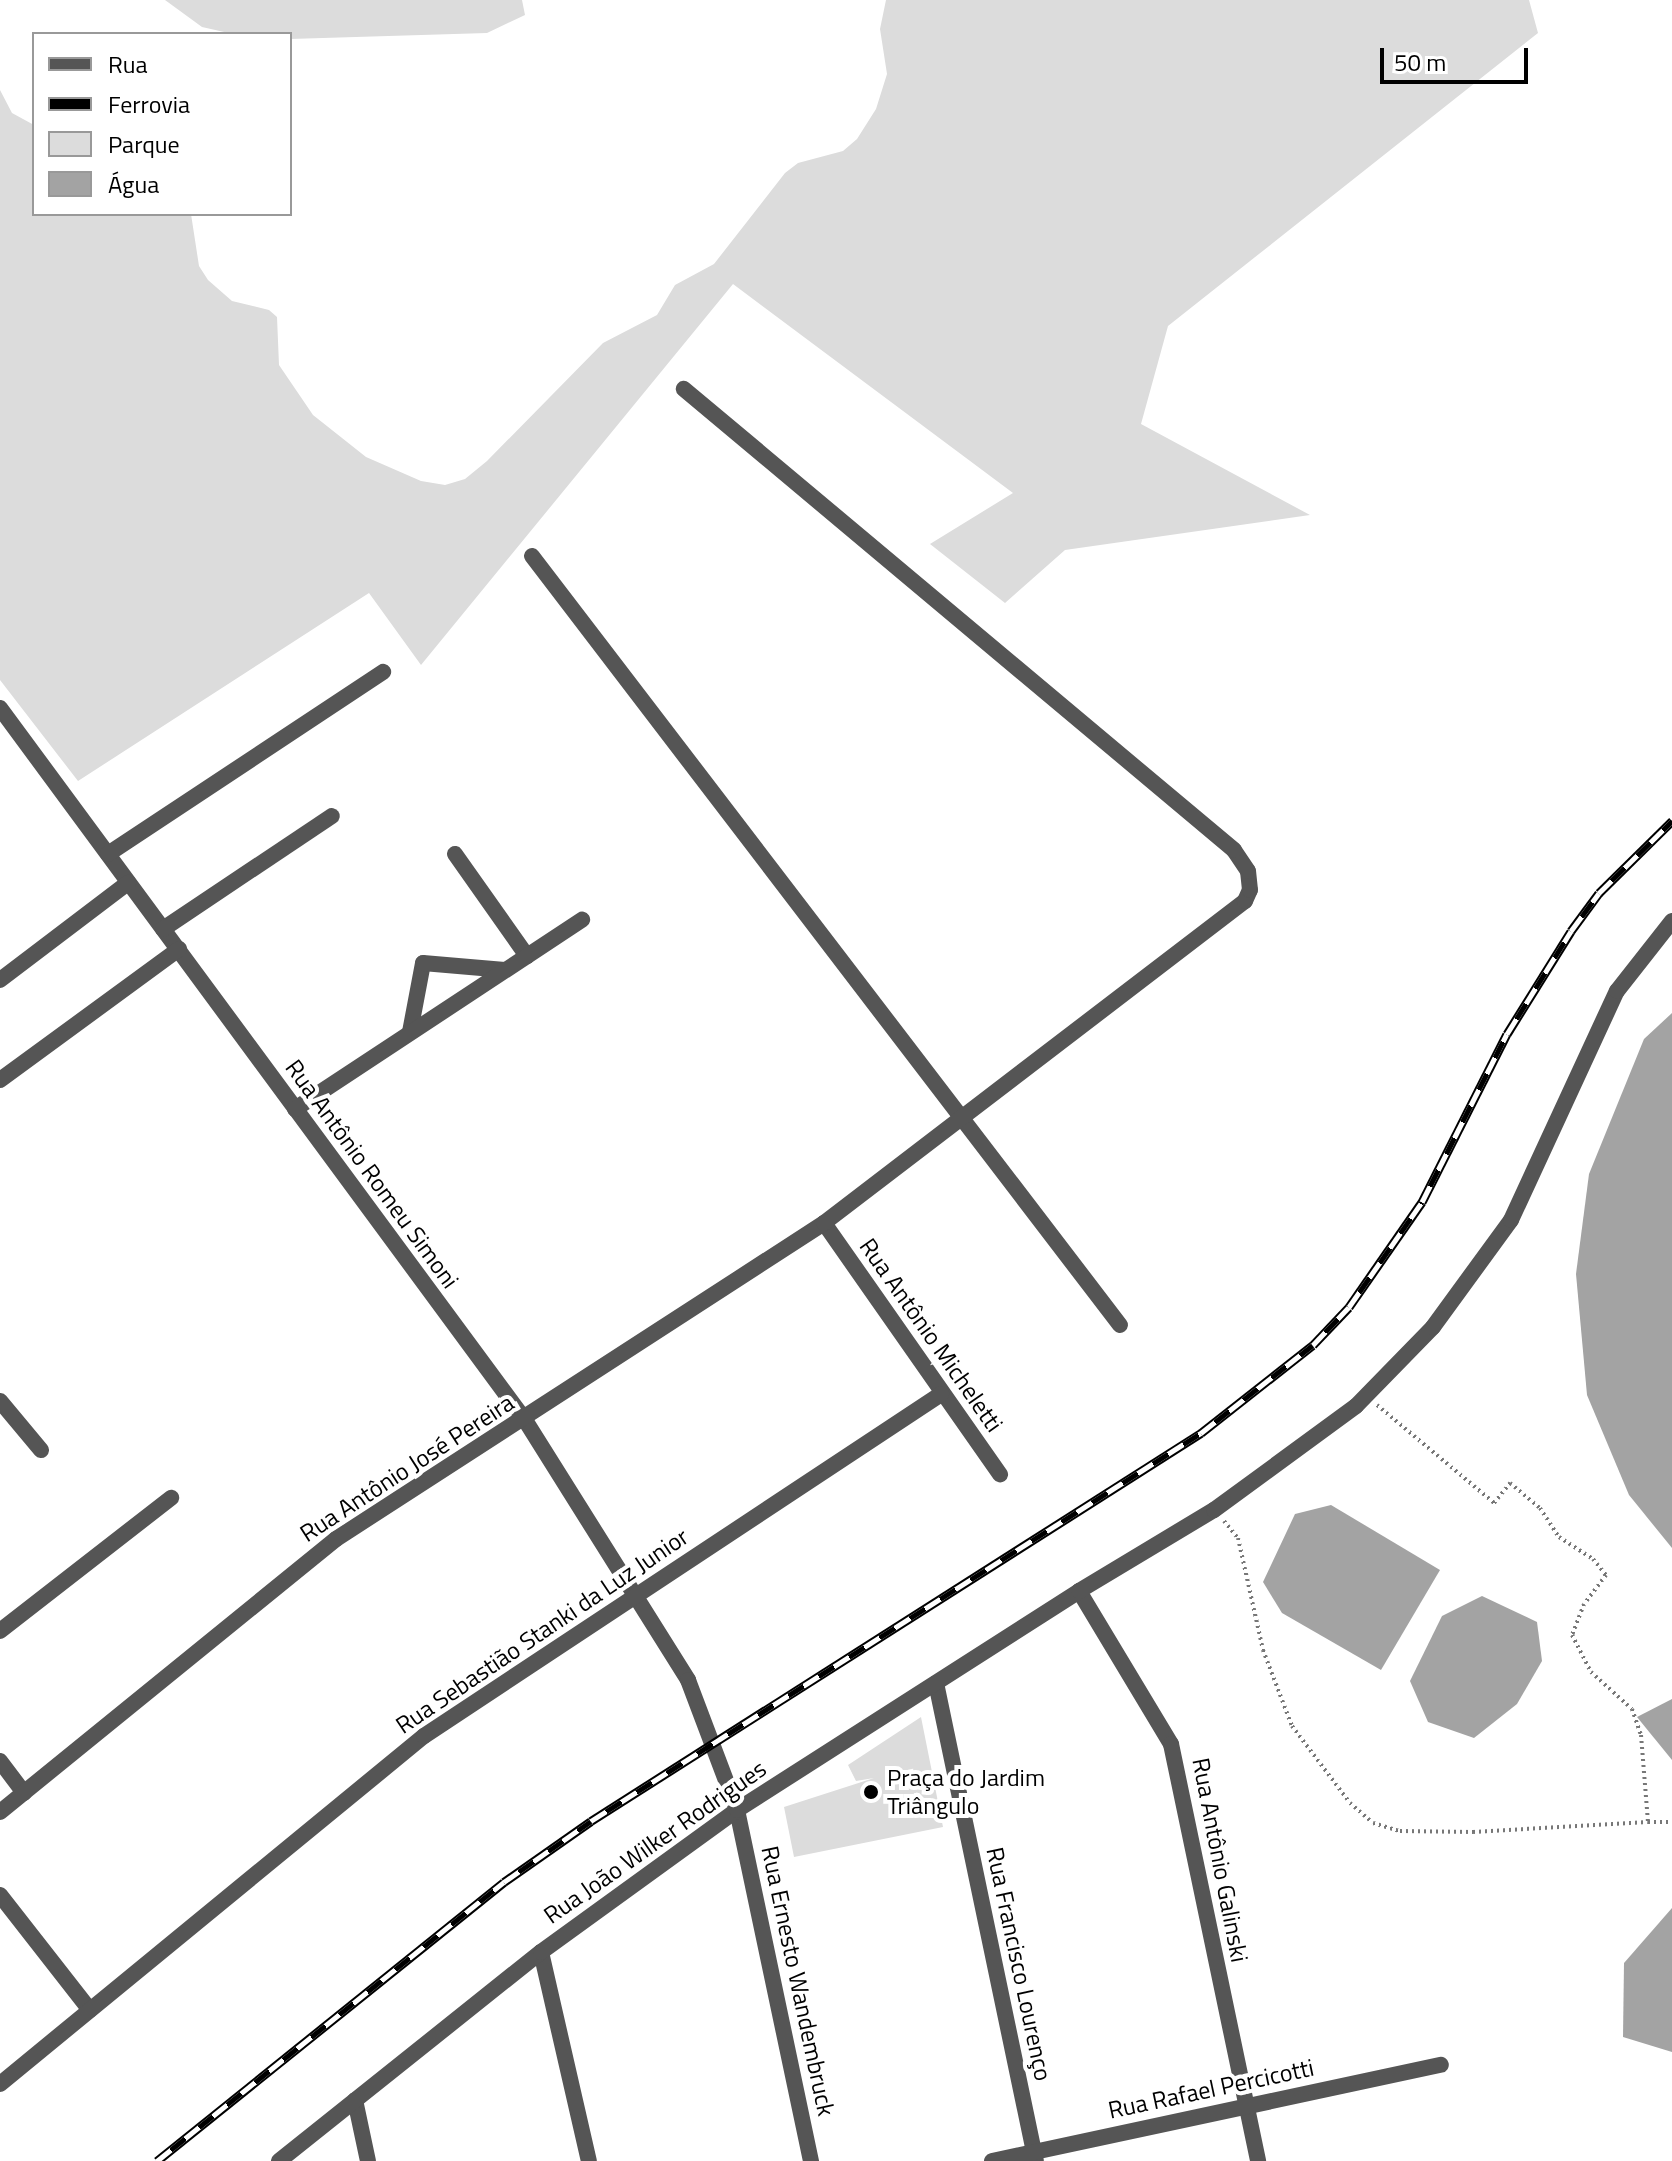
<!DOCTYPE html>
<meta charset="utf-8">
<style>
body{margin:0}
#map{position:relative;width:1672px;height:2161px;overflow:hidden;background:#fff;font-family:"Titillium Web",sans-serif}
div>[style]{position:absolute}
.green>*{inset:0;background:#dcdcdc}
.water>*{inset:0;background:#a3a3a3}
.path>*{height:4px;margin-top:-2px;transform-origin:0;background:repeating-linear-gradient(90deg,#777 0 2px,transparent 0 6px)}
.street>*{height:16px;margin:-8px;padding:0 8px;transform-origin:8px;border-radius:8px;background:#555}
.rail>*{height:9px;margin-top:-4.5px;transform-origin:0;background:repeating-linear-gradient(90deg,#fff 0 18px,#000 0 36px);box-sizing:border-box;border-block:2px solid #000}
.dots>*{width:22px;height:22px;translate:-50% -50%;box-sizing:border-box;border:4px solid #fff;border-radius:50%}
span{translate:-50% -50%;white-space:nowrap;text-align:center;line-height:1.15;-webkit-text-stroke:8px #fff;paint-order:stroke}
.street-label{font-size:24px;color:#000}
.poi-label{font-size:24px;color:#000}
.left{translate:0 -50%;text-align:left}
.legend{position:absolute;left:32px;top:32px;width:260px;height:184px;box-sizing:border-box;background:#fff;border:2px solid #999;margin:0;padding:10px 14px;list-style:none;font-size:24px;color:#000}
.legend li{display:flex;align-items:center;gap:16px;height:40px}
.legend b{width:40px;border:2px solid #999}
.scale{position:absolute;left:1380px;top:48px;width:148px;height:36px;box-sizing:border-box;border:4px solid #000;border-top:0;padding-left:10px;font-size:24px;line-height:28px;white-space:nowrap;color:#000;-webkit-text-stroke:6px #fff;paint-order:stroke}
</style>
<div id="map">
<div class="green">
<i style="clip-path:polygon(165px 0,522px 0,525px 15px,487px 33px,290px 39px,290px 34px,233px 34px,202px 27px)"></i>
<i style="clip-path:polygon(886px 0,1529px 0,1538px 33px,1168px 326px,1141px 424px,1310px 515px,1065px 550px,1005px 603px,930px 544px,1013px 493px,733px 284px,421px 665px,369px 593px,78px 781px,0 680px,0 90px,12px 113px,34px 125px,34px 214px,191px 214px,199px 266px,208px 280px,232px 301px,269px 310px,277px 317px,279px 365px,313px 415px,366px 457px,421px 481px,445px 485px,465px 479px,487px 461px,603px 343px,657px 315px,675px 285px,714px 264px,785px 173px,798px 163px,843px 151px,857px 139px,876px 109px,887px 74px,880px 29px)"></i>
<i style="clip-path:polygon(921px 1717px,943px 1827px,794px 1857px,784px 1807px,874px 1778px,856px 1781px,848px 1765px)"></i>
</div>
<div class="water">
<i style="clip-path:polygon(1672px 1013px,1672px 1548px,1629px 1495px,1587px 1395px,1576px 1274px,1589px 1174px,1644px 1039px)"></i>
<i style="clip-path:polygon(1331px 1505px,1440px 1570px,1381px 1670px,1282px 1613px,1263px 1582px,1295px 1514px)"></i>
<i style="clip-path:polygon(1482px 1596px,1537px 1622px,1542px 1661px,1517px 1704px,1474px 1738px,1428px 1722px,1410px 1681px,1442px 1616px)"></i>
<i style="clip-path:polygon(1672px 1699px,1672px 1760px,1637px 1717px)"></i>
<i style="clip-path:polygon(1672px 1908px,1672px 2052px,1623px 2037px,1624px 1963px)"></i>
</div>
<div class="path">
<i style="left:1377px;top:1405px;width:153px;rotate:39.9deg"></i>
<i style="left:1494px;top:1503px;width:26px;rotate:-51deg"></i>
<i style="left:1510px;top:1483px;width:39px;rotate:40deg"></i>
<i style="left:1540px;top:1508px;width:35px;rotate:57deg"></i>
<i style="left:1559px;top:1537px;width:40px;rotate:32.9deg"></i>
<i style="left:1593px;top:1559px;width:21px;rotate:51deg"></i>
<i style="left:1606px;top:1575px;width:36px;rotate:127deg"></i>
<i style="left:1584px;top:1604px;width:33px;rotate:111deg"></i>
<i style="left:1572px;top:1635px;width:42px;rotate:62.8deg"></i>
<i style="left:1591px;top:1672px;width:55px;rotate:42.1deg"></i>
<i style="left:1632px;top:1709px;width:28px;rotate:71deg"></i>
<i style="left:1641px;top:1735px;width:87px;rotate:85.4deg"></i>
<i style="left:1648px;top:1822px;width:24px"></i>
<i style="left:1224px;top:1521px;width:22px;rotate:51deg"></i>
<i style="left:1238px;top:1538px;width:115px;rotate:77.4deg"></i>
<i style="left:1263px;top:1650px;width:81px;rotate:69.1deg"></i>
<i style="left:1292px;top:1726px;width:96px;rotate:53deg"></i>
<i style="left:1350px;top:1803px;width:30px;rotate:41deg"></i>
<i style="left:1373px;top:1823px;width:28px;rotate:17deg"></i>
<i style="left:1400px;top:1831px;width:73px;rotate:0.8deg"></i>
<i style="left:1473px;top:1832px;width:175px;rotate:-3.3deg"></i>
</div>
<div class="street">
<i style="left:532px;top:556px;width:968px;rotate:52.6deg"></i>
<i style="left:0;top:708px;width:885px;rotate:53.6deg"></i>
<i style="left:525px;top:1420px;width:307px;rotate:57.9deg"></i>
<i style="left:688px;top:1680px;width:139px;rotate:69.3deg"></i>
<i style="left:737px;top:1810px;width:359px;rotate:78.1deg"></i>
<i style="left:108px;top:854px;width:330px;rotate:-33.5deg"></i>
<i style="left:455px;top:854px;width:125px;rotate:54.8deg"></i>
<i style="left:163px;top:929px;width:203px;rotate:-33.8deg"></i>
<i style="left:0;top:980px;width:161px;rotate:-37.2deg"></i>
<i style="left:410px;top:1032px;width:70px;rotate:-79.3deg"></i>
<i style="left:423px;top:963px;width:82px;rotate:4.9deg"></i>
<i style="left:0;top:1080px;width:222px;rotate:-36.2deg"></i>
<i style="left:295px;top:1109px;width:344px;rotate:-33.4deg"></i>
<i style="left:824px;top:1223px;width:307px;rotate:55deg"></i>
<i style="left:0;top:1401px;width:64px;rotate:50.1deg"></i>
<i style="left:1079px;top:1591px;width:179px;rotate:59deg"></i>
<i style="left:1171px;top:1744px;width:426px;rotate:78.2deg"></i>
<i style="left:0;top:1631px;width:217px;rotate:-37.9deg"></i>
<i style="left:936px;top:1683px;width:488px;rotate:78.2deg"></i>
<i style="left:0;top:1761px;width:40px;rotate:53deg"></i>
<i style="left:0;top:1812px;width:433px;rotate:-39.1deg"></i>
<i style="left:336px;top:1539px;width:581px;rotate:-32.92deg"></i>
<i style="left:824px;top:1223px;width:530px;rotate:-37.41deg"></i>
<i style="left:1245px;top:901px;width:12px;rotate:-66deg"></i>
<i style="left:1250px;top:890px;width:19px;rotate:-96deg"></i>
<i style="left:1248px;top:871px;width:25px;rotate:-124deg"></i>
<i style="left:1234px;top:850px;width:718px;rotate:-140.03deg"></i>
<i style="left:0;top:1895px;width:146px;rotate:52deg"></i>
<i style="left:541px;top:1952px;width:214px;rotate:77.1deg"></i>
<i style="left:0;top:2084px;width:549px;rotate:-39.38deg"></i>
<i style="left:424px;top:1736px;width:620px;rotate:-33.48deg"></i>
<i style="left:355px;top:2100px;width:62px;rotate:78deg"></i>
<i style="left:279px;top:2161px;width:335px;rotate:-38.6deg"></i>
<i style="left:541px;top:1952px;width:242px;rotate:-35.9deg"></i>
<i style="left:737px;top:1810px;width:406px;rotate:-32.6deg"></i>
<i style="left:1079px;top:1591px;width:157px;rotate:-31deg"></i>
<i style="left:1214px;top:1510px;width:176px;rotate:-36.2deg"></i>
<i style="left:1356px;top:1406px;width:110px;rotate:-45.7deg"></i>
<i style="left:1433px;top:1327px;width:132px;rotate:-53.9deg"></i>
<i style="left:1511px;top:1220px;width:252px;rotate:-65.2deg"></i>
<i style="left:1617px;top:991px;width:89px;rotate:-51.8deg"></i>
<i style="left:992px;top:2161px;width:459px;rotate:-12.1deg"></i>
</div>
<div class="rail">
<i style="left:157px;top:2161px;width:445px;rotate:-38.8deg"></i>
<i style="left:504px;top:1882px;width:106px;rotate:-35deg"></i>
<i style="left:591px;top:1821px;width:723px;rotate:-32.46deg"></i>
<i style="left:1201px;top:1433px;width:142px;rotate:-38.2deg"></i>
<i style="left:1313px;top:1345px;width:52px;rotate:-46.5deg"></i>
<i style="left:1349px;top:1307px;width:128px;rotate:-55.2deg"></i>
<i style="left:1422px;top:1202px;width:188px;rotate:-63.2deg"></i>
<i style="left:1507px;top:1034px;width:121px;rotate:-58.1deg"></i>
<i style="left:1571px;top:931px;width:47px;rotate:-53.6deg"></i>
<i style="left:1599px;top:893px;width:103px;rotate:-44.6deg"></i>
</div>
<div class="dots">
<i style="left:871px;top:1792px;background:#000"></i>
</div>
<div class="street-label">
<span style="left:372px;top:1174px;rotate:54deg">Rua Antônio Romeu Simoni</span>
<span style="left:931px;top:1335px;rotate:55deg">Rua Antônio Micheletti</span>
<span style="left:407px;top:1468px;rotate:-33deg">Rua Antônio José Pereira</span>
<span style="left:542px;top:1631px;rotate:-34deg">Rua Sebastião Stanki da Luz Junior</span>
<span style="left:655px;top:1842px;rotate:-35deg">Rua João Wilker Rodrigues</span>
<span style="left:1220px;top:1860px;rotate:79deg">Rua Antônio Galinski</span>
<span style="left:1019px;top:1964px;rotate:78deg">Rua Francisco Lourenço</span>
<span style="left:798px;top:1981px;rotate:78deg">Rua Ernesto Wandembruck</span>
<span style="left:1211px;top:2089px;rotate:-12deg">Rua Rafael Percicotti</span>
</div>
<div class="poi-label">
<span class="left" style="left:887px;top:1792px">Praça do Jardim<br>Triângulo</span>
</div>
<ul class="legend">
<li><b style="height:10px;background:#555"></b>Rua</li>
<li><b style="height:10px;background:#000"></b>Ferrovia</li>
<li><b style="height:22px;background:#dcdcdc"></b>Parque</li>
<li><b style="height:22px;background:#a3a3a3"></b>Água</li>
</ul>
<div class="scale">50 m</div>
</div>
